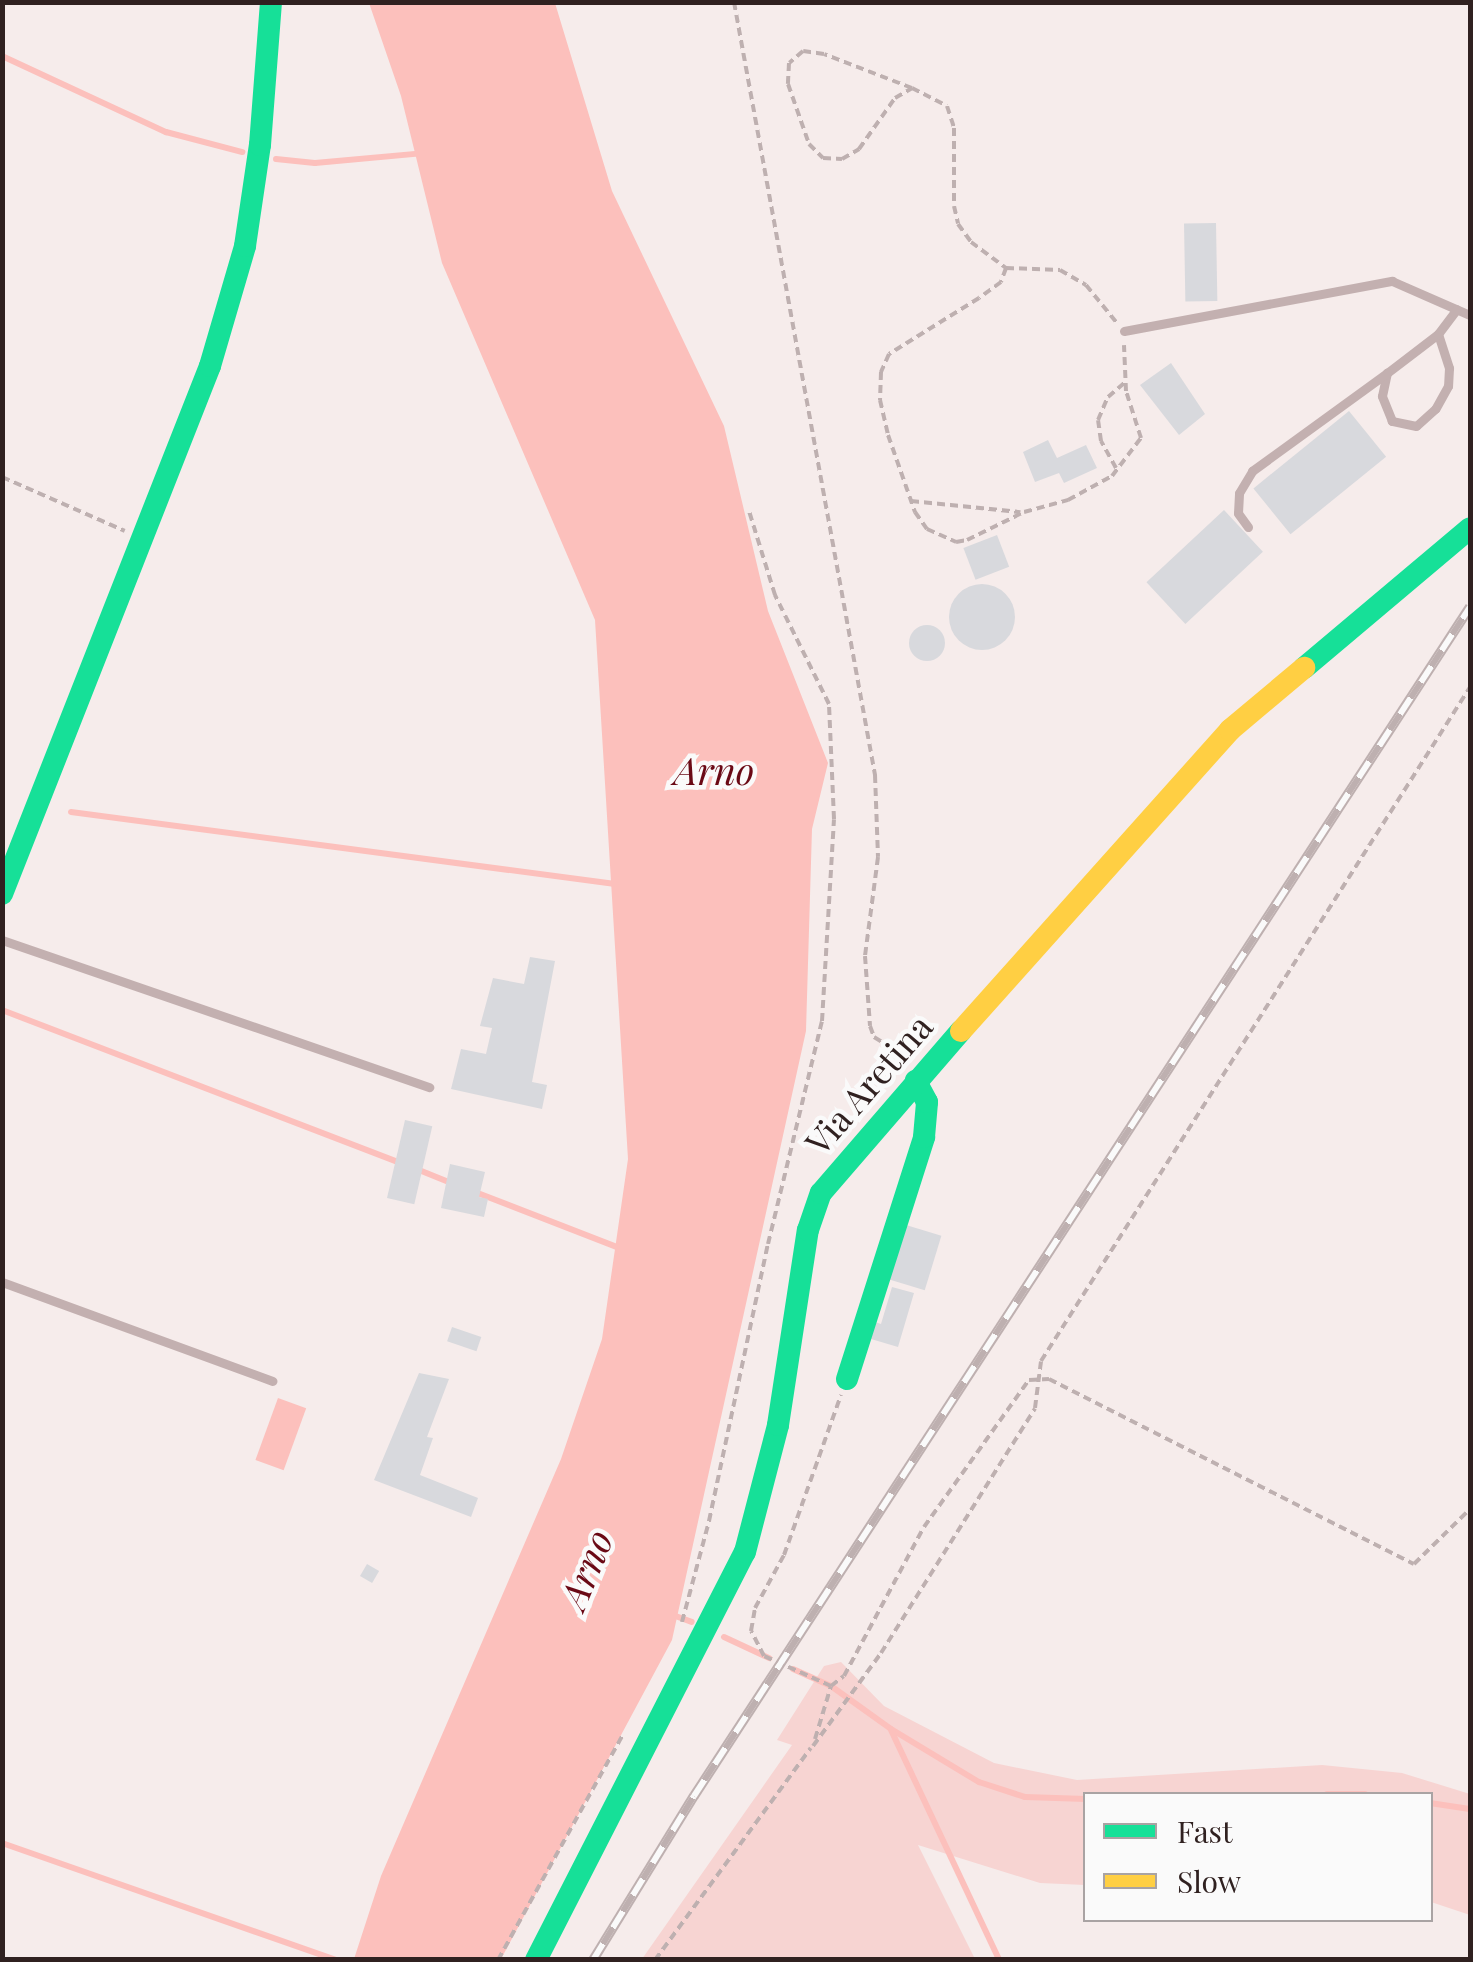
<!DOCTYPE html>
<style>
body{margin:0}
#map{position:relative;width:1473px;height:1962px;overflow:hidden;background:#f6eceb;font-family:"Playfair Display",serif}
div>[style]{position:absolute}
.green>*{inset:0;background:#f7d4d2}
.water>*{inset:0;background:#fcc0bc;transform-origin:0 0}
.stream>*{height:6px;margin:-3px;padding:0 3px;transform-origin:3px;border-radius:3px;background:#fcc0bc}
.building>*{inset:0;background:#d8d9dd;transform-origin:0 0}
.round{border-radius:50%}
.path>*{height:4px;margin-top:-2px;transform-origin:0;background:repeating-linear-gradient(90deg,#beb0b0 0 8px,transparent 0 13px)}
.lane>*{height:9px;margin:-4.5px;padding:0 4.5px;transform-origin:4.5px;border-radius:4.5px;background:#c3b0b0}
.fast>*{height:22px;margin:-11px;padding:0 11px;transform-origin:11px;border-radius:11px;background:#16e098}
.slow>*{height:22px;margin:-11px;padding:0 11px;transform-origin:11px;border-radius:11px;background:#ffcf43}
.rail>*{height:10px;margin-top:-5px;transform-origin:0;background:repeating-linear-gradient(90deg,#fafafa 0 19px,#beb0b0 0 38px);box-sizing:border-box;border-block:2px solid #beb0b0}
span{translate:-50% -50%;white-space:nowrap;text-align:center;line-height:1.15;-webkit-text-stroke:9px #fafafa;paint-order:stroke}
.street-label{font-size:35px;color:#302120}
.water-label{font-size:38px;color:#6a0915;font-style:italic}
.frame{position:absolute;inset:0;border:5px solid #302120;pointer-events:none}
.legend{position:absolute;left:1083px;top:1792px;width:350px;height:130px;box-sizing:border-box;background:#fafafa;border:2px solid #a9a3a3;margin:0;padding:12px 18px;list-style:none;font-size:30px;color:#302120}
.legend li{display:flex;align-items:center;gap:20px;height:50px}
.legend b{width:50px;border:2px solid #a9a3a3}
</style>
<div id="map">
<div class="green">
<i style="clip-path:polygon(841px 1662px,884px 1706px,994px 1763px,1077px 1780px,1322px 1765px,1402px 1773px,1470px 1794px,1470px 1915px,1431px 1902px,1430px 1794px,1086px 1794px,1085px 1885px,1040px 1883px,918px 1845px,975px 1959px,642px 1959px,792px 1745px,777px 1740px,824px 1666px)"></i>
</div>
<div class="water">
<i style="clip-path:polygon(369px 3px,555px 3px,612px 191px,724px 426px,768px 611px,828px 763px,812px 829px,806px 1031px,672px 1640px,501px 1959px,354px 1959px,381px 1876px,561px 1459px,602px 1339px,628px 1159px,595px 620px,442px 263px,401px 96px)"></i>
<i style="left:278px;top:1398px;width:30px;height:66px;rotate:20deg"></i>
</div>
<div class="stream">
<i style="left:2px;top:56px;width:181px;rotate:24.9deg"></i>
<i style="left:166px;top:132px;width:79px;rotate:14.7deg"></i>
<i style="left:276px;top:159px;width:39px;rotate:6deg"></i>
<i style="left:315px;top:163px;width:109px;rotate:-5.2deg"></i>
<i style="left:71px;top:812px;width:549px;rotate:7.54deg"></i>
<i style="left:2px;top:1010px;width:430px;rotate:21deg"></i>
<i style="left:419px;top:1170px;width:38px;rotate:22deg"></i>
<i style="left:475px;top:1192px;width:158px;rotate:21.2deg"></i>
<i style="left:670px;top:1614px;width:23px;rotate:20deg"></i>
<i style="left:724px;top:1637px;width:50px;rotate:25deg"></i>
<i style="left:793px;top:1669px;width:42px;rotate:24.1deg"></i>
<i style="left:831px;top:1686px;width:74px;rotate:35.6deg"></i>
<i style="left:891px;top:1729px;width:103px;rotate:31.1deg"></i>
<i style="left:979px;top:1782px;width:48px;rotate:18.1deg"></i>
<i style="left:1025px;top:1797px;width:61px;rotate:1.9deg"></i>
<i style="left:891px;top:1730px;width:254px;rotate:64.8deg"></i>
<i style="left:1327px;top:1794px;width:38px"></i>
<i style="left:1430px;top:1803px;width:40px;rotate:8.5deg"></i>
<i style="left:2px;top:1843px;width:355px;rotate:19.3deg"></i>
</div>
<div class="building">
<i style="left:1216px;top:223px;width:78px;height:32px;rotate:89deg"></i>
<i style="clip-path:polygon(1171px 363px,1205px 414px,1179px 435px,1140px 385px)"></i>
<i style="left:1349px;top:411px;width:59px;height:123px;rotate:51deg"></i>
<i style="clip-path:polygon(1048px 440px,1057px 458px,1086px 445px,1097px 468px,1064px 483px,1059px 473px,1035px 482px,1023px 452px)"></i>
<i style="left:1224px;top:510px;width:57px;height:106px;rotate:47deg"></i>
<i style="left:997px;top:535px;width:34px;height:36px;rotate:69deg"></i>
<i class="round" style="left:949px;top:584px;width:66px;height:66px"></i>
<i class="round" style="left:909px;top:625px;width:36px;height:36px"></i>
<i style="clip-path:polygon(530px 957px,555px 961px,532px 1082px,547px 1085px,542px 1109px,451px 1089px,461px 1049px,486px 1054px,492px 1028px,480px 1026px,493px 978px,524px 984px)"></i>
<i style="left:405px;top:1120px;width:28px;height:80px;rotate:13deg"></i>
<i style="clip-path:polygon(450px 1164px,485px 1172px,479px 1197px,488px 1199px,484px 1217px,441px 1208px)"></i>
<i style="left:906px;top:1225px;width:37px;height:57px;rotate:17deg"></i>
<i style="clip-path:polygon(892px 1287px,914px 1293px,898px 1347px,871px 1339px,875px 1322px,881px 1324px)"></i>
<i style="left:452px;top:1327px;width:31px;height:15px;rotate:19deg"></i>
<i style="clip-path:polygon(419px 1373px,449px 1379px,427px 1437px,433px 1438px,420px 1475px,478px 1498px,471px 1517px,374px 1480px)"></i>
<i style="left:367px;top:1564px;width:14px;height:14px;rotate:30deg"></i>
</div>
<div class="path">
<i style="left:734px;top:2px;width:786px;rotate:79.66deg"></i>
<i style="left:875px;top:775px;width:82px;rotate:87.9deg"></i>
<i style="left:878px;top:857px;width:100px;rotate:97.5deg"></i>
<i style="left:865px;top:956px;width:70px;rotate:85.9deg"></i>
<i style="left:870px;top:1026px;width:12px;rotate:70deg"></i>
<i style="left:874px;top:1037px;width:36px;rotate:32deg"></i>
<i style="left:912px;top:88px;width:94px;rotate:-158.9deg"></i>
<i style="left:824px;top:54px;width:21px;rotate:-172deg"></i>
<i style="left:803px;top:51px;width:18px;rotate:139deg"></i>
<i style="left:789px;top:63px;width:21px;rotate:93deg"></i>
<i style="left:788px;top:84px;width:64px;rotate:70.7deg"></i>
<i style="left:809px;top:144px;width:20px;rotate:45deg"></i>
<i style="left:823px;top:158px;width:19px;rotate:3deg"></i>
<i style="left:842px;top:159px;width:20px;rotate:-30deg"></i>
<i style="left:859px;top:149px;width:62px;rotate:-54.8deg"></i>
<i style="left:895px;top:98px;width:20px;rotate:-30deg"></i>
<i style="left:912px;top:88px;width:39px;rotate:27deg"></i>
<i style="left:947px;top:106px;width:23px;rotate:72deg"></i>
<i style="left:954px;top:128px;width:78px;rotate:90deg"></i>
<i style="left:954px;top:206px;width:18px;rotate:77deg"></i>
<i style="left:958px;top:224px;width:22px;rotate:54deg"></i>
<i style="left:971px;top:242px;width:44px;rotate:36.6deg"></i>
<i style="left:1006px;top:268px;width:54px;rotate:2.1deg"></i>
<i style="left:1060px;top:270px;width:30px;rotate:30deg"></i>
<i style="left:1086px;top:285px;width:49px;rotate:50.8deg"></i>
<i style="left:1006px;top:268px;width:15px;rotate:110deg"></i>
<i style="left:1001px;top:282px;width:27px;rotate:144deg"></i>
<i style="left:979px;top:298px;width:106px;rotate:148.1deg"></i>
<i style="left:889px;top:354px;width:20px;rotate:114deg"></i>
<i style="left:881px;top:372px;width:28px;rotate:92deg"></i>
<i style="left:880px;top:400px;width:36px;rotate:77deg"></i>
<i style="left:888px;top:435px;width:82px;rotate:70.7deg"></i>
<i style="left:915px;top:512px;width:21px;rotate:55deg"></i>
<i style="left:927px;top:529px;width:32px;rotate:24deg"></i>
<i style="left:956px;top:542px;width:11px;rotate:-10deg"></i>
<i style="left:967px;top:540px;width:64px;rotate:-26.2deg"></i>
<i style="left:1024px;top:512px;width:46px;rotate:-15.3deg"></i>
<i style="left:1068px;top:500px;width:50px;rotate:-28.6deg"></i>
<i style="left:1112px;top:476px;width:48px;rotate:-52.7deg"></i>
<i style="left:1141px;top:438px;width:49px;rotate:-107.7deg"></i>
<i style="left:1126px;top:391px;width:46px;rotate:-92.5deg"></i>
<i style="left:1116px;top:468px;width:31px;rotate:-119deg"></i>
<i style="left:1101px;top:441px;width:21px;rotate:-98deg"></i>
<i style="left:1098px;top:420px;width:25px;rotate:-67deg"></i>
<i style="left:1108px;top:397px;width:23px;rotate:-41deg"></i>
<i style="left:2px;top:477px;width:134px;rotate:23.7deg"></i>
<i style="left:911px;top:501px;width:110px;rotate:5.8deg"></i>
<i style="left:682px;top:1622px;width:105px;rotate:-75deg"></i>
<i style="left:709px;top:1521px;width:283px;rotate:-78deg"></i>
<i style="left:768px;top:1244px;width:229px;rotate:-76.4deg"></i>
<i style="left:822px;top:1021px;width:202px;rotate:-86.6deg"></i>
<i style="left:834px;top:819px;width:115px;rotate:-92.5deg"></i>
<i style="left:829px;top:704px;width:122px;rotate:-116.4deg"></i>
<i style="left:775px;top:595px;width:88px;rotate:-107.2deg"></i>
<i style="left:831px;top:1686px;width:73px;rotate:-155.9deg"></i>
<i style="left:764px;top:1656px;width:28px;rotate:-117deg"></i>
<i style="left:751px;top:1631px;width:23px;rotate:-80deg"></i>
<i style="left:755px;top:1608px;width:60px;rotate:-61.3deg"></i>
<i style="left:784px;top:1555px;width:170px;rotate:-70.4deg"></i>
<i style="left:815px;top:1739px;width:55px;rotate:-73.2deg"></i>
<i style="left:831px;top:1686px;width:16px;rotate:-38deg"></i>
<i style="left:844px;top:1676px;width:169px;rotate:-61.8deg"></i>
<i style="left:924px;top:1527px;width:181px;rotate:-54.5deg"></i>
<i style="left:1029px;top:1380px;width:20px;rotate:-3deg"></i>
<i style="left:1049px;top:1379px;width:409px;rotate:26.9deg"></i>
<i style="left:1414px;top:1564px;width:78px;rotate:-44.5deg"></i>
<i style="left:813px;top:1746px;width:115px;rotate:-53.8deg"></i>
<i style="left:881px;top:1653px;width:289px;rotate:-57.8deg"></i>
<i style="left:1035px;top:1408px;width:47px;rotate:-82.7deg"></i>
<i style="left:1041px;top:1361px;width:799px;rotate:-57.52deg"></i>
<i style="left:498px;top:1960px;width:256px;rotate:-61deg"></i>
<i style="left:655px;top:1960px;width:263px;rotate:-53.7deg"></i>
</div>
<div class="lane">
<i style="left:1124px;top:331px;width:273px;rotate:-10.6deg"></i>
<i style="left:1392px;top:281px;width:85px;rotate:23.6deg"></i>
<i style="left:1438px;top:334px;width:36px;rotate:72deg"></i>
<i style="left:1449px;top:368px;width:18px;rotate:93deg"></i>
<i style="left:1448px;top:386px;width:26px;rotate:119deg"></i>
<i style="left:1435px;top:409px;width:25px;rotate:138deg"></i>
<i style="left:1416px;top:426px;width:25px;rotate:-168deg"></i>
<i style="left:1392px;top:421px;width:27px;rotate:-112deg"></i>
<i style="left:1382px;top:396px;width:24px;rotate:-78deg"></i>
<i style="left:1387px;top:373px;width:64px;rotate:-37.4deg"></i>
<i style="left:1438px;top:334px;width:31px;rotate:-53deg"></i>
<i style="left:1248px;top:527px;width:17px;rotate:-126deg"></i>
<i style="left:1238px;top:513px;width:20px;rotate:-87deg"></i>
<i style="left:1239px;top:493px;width:26px;rotate:-59deg"></i>
<i style="left:1252px;top:471px;width:167px;rotate:-36deg"></i>
<i style="left:2px;top:940px;width:452px;rotate:19deg"></i>
<i style="left:2px;top:1282px;width:288px;rotate:20.1deg"></i>
</div>
<div class="fast">
<i style="left:1304px;top:668px;width:217px;rotate:-40.1deg"></i>
<i style="left:2px;top:894px;width:567px;rotate:-68.5deg"></i>
<i style="left:210px;top:366px;width:125px;rotate:-73.7deg"></i>
<i style="left:245px;top:246px;width:102px;rotate:-81.6deg"></i>
<i style="left:260px;top:145px;width:143px;rotate:-85.6deg"></i>
<i style="left:847px;top:1379px;width:254px;rotate:-72.3deg"></i>
<i style="left:924px;top:1137px;width:35px;rotate:-85deg"></i>
<i style="left:927px;top:1102px;width:24px;rotate:-118deg"></i>
<i style="left:536px;top:1960px;width:458px;rotate:-62.9deg"></i>
<i style="left:745px;top:1552px;width:131px;rotate:-75.4deg"></i>
<i style="left:778px;top:1425px;width:197px;rotate:-81.3deg"></i>
<i style="left:808px;top:1230px;width:39px;rotate:-71deg"></i>
<i style="left:821px;top:1193px;width:214px;rotate:-49.2deg"></i>
</div>
<div class="slow">
<i style="left:961px;top:1031px;width:404px;rotate:-48.2deg"></i>
<i style="left:1230px;top:730px;width:97px;rotate:-40deg"></i>
</div>
<div class="rail">
<i style="left:593px;top:1960px;width:193px;rotate:-58.4deg"></i>
<i style="left:694px;top:1796px;width:1420px;rotate:-56.87deg"></i>
</div>
<div class="street-label">
<span style="left:868px;top:1084px;rotate:-49deg">Via Aretina</span>
</div>
<div class="water-label">
<span style="left:714px;top:770px">Arno</span>
<span style="left:585px;top:1569px;rotate:-68deg">Arno</span>
</div>
<div class="frame"></div>
<ul class="legend">
<li><b style="height:12px;background:#16e098"></b>Fast</li>
<li><b style="height:12px;background:#ffcf43"></b>Slow</li>
</ul>
</div>
